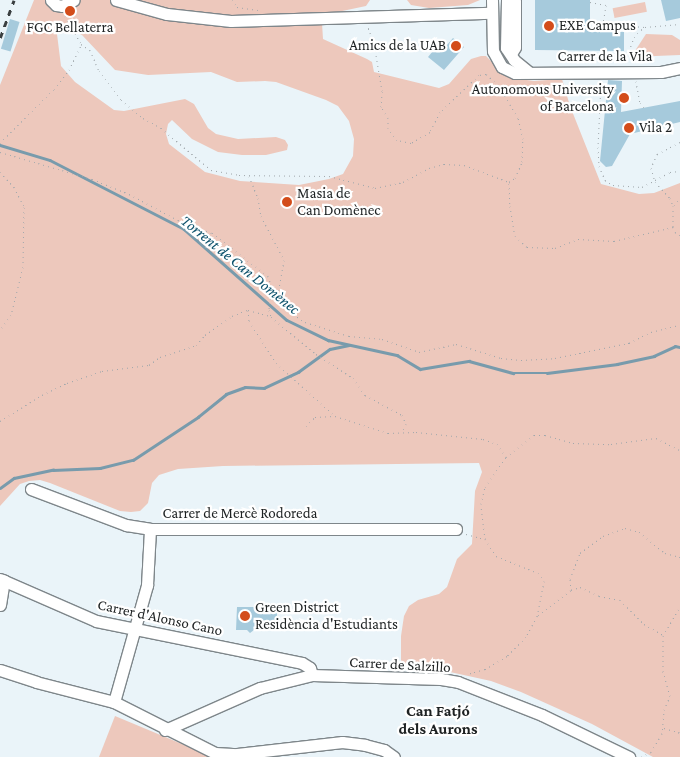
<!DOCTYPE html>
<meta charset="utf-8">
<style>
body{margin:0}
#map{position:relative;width:680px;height:757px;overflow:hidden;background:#eaf4f9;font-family:"Crimson Pro",serif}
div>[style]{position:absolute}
.green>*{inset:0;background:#edc8bc;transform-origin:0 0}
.stream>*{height:2.5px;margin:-1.25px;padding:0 1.25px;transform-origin:1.25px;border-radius:1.25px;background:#789bac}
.building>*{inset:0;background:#a6cadc;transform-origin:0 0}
.path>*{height:1px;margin-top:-0.5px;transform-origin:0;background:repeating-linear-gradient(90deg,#a0a7ab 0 1px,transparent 0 5px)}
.roads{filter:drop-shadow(1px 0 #7e868a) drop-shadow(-1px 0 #7e868a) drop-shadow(0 1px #7e868a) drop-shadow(0 -1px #7e868a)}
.minor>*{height:11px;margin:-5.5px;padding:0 5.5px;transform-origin:5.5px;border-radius:5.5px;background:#fff}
.rail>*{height:2.5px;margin-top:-1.25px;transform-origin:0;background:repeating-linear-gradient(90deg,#3a3f41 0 6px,transparent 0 12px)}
.dots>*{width:14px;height:14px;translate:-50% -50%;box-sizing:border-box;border:2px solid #fff;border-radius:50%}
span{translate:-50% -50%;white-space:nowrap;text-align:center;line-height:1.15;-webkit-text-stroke:4.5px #fff;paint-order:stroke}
.poi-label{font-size:15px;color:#1e2223}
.left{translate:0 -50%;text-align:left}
.right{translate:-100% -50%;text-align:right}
.street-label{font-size:15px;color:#1e2223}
.water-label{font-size:16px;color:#0e526c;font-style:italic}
.neighbourhood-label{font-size:16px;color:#1e2223;font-weight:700}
</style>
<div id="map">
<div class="green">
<i style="clip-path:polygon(evenodd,34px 0,370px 0,366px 6px,328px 14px,322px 23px,323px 39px,367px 59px,372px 62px,374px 72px,439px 88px,449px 84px,471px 59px,481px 56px,486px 56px,502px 72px,512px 78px,534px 81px,562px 79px,570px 106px,601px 184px,639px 194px,654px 193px,680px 183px,680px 757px,653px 757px,592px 724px,521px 692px,491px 681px,441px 670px,401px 665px,401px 636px,404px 616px,409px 606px,418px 600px,439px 594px,447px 587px,457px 559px,472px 544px,475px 491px,482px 472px,479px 463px,223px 466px,178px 469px,159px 475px,152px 483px,148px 503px,140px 511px,131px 512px,120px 511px,50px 483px,40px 480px,29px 481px,20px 484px,0 506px,0 85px,34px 0,67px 29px,82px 35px,115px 70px,148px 75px,211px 72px,237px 82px,265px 81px,276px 82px,326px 100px,338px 106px,349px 121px,354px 139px,353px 156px,343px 174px,329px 179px,299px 185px,240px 181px,205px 172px,169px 144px,166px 134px,168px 124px,172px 120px,192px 139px,218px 152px,242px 155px,266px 155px,287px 150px,288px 145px,285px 140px,276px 137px,238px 139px,216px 134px,208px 128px,194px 104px,185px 99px,124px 111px,114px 110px,75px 82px,61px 66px,57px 34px,67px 29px)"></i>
<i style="clip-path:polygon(407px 0,480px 0,468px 5px,429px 8px,411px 5px)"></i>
<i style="left:645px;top:2px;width:10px;height:33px;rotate:79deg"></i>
<i style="clip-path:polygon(646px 34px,672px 35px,680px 40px,680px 55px,631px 57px)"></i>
<i style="clip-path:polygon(115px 716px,213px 757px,99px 757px)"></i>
</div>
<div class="stream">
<i style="left:0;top:145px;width:52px;rotate:16.7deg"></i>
<i style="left:50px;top:160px;width:151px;rotate:27.2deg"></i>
<i style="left:184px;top:229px;width:137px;rotate:41.5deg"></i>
<i style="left:287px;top:320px;width:46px;rotate:26deg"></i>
<i style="left:328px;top:340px;width:71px;rotate:12.3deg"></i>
<i style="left:397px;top:355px;width:27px;rotate:31deg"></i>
<i style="left:420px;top:369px;width:50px;rotate:-9.3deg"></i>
<i style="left:469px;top:361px;width:46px;rotate:15.3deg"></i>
<i style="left:513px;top:373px;width:34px"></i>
<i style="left:547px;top:373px;width:71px;rotate:-7.3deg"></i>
<i style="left:617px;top:364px;width:38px;rotate:-12deg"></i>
<i style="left:654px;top:356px;width:23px;rotate:-25deg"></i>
<i style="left:675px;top:346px;width:5px;rotate:11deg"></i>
<i style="left:0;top:488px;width:17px;rotate:-36deg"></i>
<i style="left:14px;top:478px;width:40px;rotate:-12deg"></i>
<i style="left:53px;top:470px;width:47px;rotate:-2.4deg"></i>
<i style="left:100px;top:468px;width:34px;rotate:-14deg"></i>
<i style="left:133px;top:460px;width:78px;rotate:-33.5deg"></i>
<i style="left:198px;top:417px;width:36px;rotate:-39deg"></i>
<i style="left:226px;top:394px;width:20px;rotate:-20deg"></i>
<i style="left:245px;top:387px;width:19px;rotate:3deg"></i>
<i style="left:264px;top:388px;width:38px;rotate:-25deg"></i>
<i style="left:298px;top:372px;width:39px;rotate:-36deg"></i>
<i style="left:330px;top:349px;width:19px;rotate:-12deg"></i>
</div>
<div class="building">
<i style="clip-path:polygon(535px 0,590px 0,590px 32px,624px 32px,624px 51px,535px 50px)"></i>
<i style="clip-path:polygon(661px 0,680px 0,680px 18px,666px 21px)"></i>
<i style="left:10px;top:19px;width:10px;height:31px;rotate:17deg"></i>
<i style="clip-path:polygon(453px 38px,464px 47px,444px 70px,428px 57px,442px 40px,447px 45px)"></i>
<i style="clip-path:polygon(608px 80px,622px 81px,621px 112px,680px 101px,680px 122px,630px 134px,612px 166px,606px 167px,600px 161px)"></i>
<i style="clip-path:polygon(263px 603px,271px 603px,271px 613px,277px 613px,277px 630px,254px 630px,250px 633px,247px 630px,236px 630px,237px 607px,263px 607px)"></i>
</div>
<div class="path">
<i style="left:232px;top:0;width:9px;rotate:54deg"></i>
<i style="left:237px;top:7px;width:21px;rotate:8deg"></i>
<i style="left:590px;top:2px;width:16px;rotate:11deg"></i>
<i style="left:606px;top:5px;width:19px;rotate:99deg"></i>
<i style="left:603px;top:24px;width:42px;rotate:4.1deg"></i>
<i style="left:645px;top:27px;width:35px;rotate:-5deg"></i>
<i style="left:65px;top:16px;width:32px;rotate:60deg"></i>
<i style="left:81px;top:44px;width:11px;rotate:34deg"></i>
<i style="left:90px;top:50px;width:23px;rotate:67deg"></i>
<i style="left:99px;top:71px;width:36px;rotate:53deg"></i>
<i style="left:121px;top:100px;width:28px;rotate:39deg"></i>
<i style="left:143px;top:118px;width:21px;rotate:29deg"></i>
<i style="left:161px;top:128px;width:65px;rotate:40deg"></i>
<i style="left:211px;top:170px;width:28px;rotate:10deg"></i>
<i style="left:239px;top:175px;width:90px;rotate:0.6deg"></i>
<i style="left:329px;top:176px;width:48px;rotate:14.6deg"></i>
<i style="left:375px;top:188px;width:29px;rotate:-12deg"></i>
<i style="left:403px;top:182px;width:30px;rotate:-28deg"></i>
<i style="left:429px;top:168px;width:16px;rotate:-15deg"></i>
<i style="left:444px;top:164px;width:20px;rotate:3deg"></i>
<i style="left:464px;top:165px;width:48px;rotate:20.7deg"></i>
<i style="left:509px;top:182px;width:7px;rotate:-34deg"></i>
<i style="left:515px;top:178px;width:17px;rotate:-66deg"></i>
<i style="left:522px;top:162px;width:23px;rotate:-88deg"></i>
<i style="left:523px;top:139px;width:22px;rotate:-103deg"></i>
<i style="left:518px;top:118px;width:39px;rotate:-121deg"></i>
<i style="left:498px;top:85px;width:16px;rotate:-137deg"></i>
<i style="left:486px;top:74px;width:7px;rotate:172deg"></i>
<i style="left:479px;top:75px;width:54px;rotate:136.5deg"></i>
<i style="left:440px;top:112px;width:22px;rotate:117deg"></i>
<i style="left:430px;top:132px;width:22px;rotate:150deg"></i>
<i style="left:411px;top:143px;width:14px;rotate:-168deg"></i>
<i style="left:397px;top:140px;width:15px;rotate:-127deg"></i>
<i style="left:388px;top:128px;width:10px;rotate:-90deg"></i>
<i style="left:388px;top:118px;width:13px;rotate:-122deg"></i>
<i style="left:381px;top:107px;width:16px;rotate:-86deg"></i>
<i style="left:382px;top:91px;width:49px;rotate:-99.5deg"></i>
<i style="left:374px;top:43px;width:17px;rotate:-111deg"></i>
<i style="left:636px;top:60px;width:11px;rotate:-128deg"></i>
<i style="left:629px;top:51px;width:15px;rotate:-70deg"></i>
<i style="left:634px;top:37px;width:14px;rotate:-45deg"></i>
<i style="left:636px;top:81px;width:22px;rotate:80deg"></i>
<i style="left:640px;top:103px;width:7px;rotate:45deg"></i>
<i style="left:601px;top:83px;width:64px;rotate:92.7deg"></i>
<i style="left:598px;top:147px;width:19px;rotate:87deg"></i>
<i style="left:599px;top:166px;width:15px;rotate:67deg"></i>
<i style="left:605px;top:180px;width:9px;rotate:32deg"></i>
<i style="left:613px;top:185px;width:29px;rotate:4deg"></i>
<i style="left:642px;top:187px;width:32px;rotate:-28deg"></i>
<i style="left:670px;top:172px;width:10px;rotate:-6deg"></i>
<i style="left:680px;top:142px;width:26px;rotate:152deg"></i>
<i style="left:657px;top:154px;width:15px;rotate:113deg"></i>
<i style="left:651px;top:168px;width:15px;rotate:74deg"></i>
<i style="left:655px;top:182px;width:22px;rotate:47deg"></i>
<i style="left:670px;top:198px;width:9px;rotate:69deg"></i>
<i style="left:673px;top:206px;width:21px;rotate:90deg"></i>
<i style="left:673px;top:227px;width:5px;rotate:68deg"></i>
<i style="left:675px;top:232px;width:6px;rotate:31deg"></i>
<i style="left:0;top:143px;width:76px;rotate:-45deg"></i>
<i style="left:54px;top:89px;width:24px;rotate:-52deg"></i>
<i style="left:69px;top:70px;width:28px;rotate:-64deg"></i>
<i style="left:0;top:152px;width:96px;rotate:16.4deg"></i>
<i style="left:92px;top:179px;width:40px;rotate:22deg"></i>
<i style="left:129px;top:194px;width:55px;rotate:28deg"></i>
<i style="left:178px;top:220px;width:36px;rotate:21deg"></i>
<i style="left:212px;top:233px;width:71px;rotate:37.5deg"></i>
<i style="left:268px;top:276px;width:18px;rotate:71deg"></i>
<i style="left:0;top:172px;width:21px;rotate:47deg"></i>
<i style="left:14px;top:187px;width:22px;rotate:63deg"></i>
<i style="left:24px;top:207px;width:60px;rotate:91deg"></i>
<i style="left:23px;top:267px;width:49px;rotate:104deg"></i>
<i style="left:11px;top:315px;width:19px;rotate:126deg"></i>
<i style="left:249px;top:176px;width:24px;rotate:68deg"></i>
<i style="left:258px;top:198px;width:18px;rotate:81deg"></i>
<i style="left:261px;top:216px;width:50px;rotate:62.4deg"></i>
<i style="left:284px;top:260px;width:34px;rotate:100deg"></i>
<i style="left:509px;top:183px;width:23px;rotate:88deg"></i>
<i style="left:510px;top:206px;width:30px;rotate:81deg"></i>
<i style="left:515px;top:236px;width:16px;rotate:43deg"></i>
<i style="left:527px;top:247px;width:28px;rotate:2deg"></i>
<i style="left:555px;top:248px;width:25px;rotate:-21deg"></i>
<i style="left:578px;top:239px;width:36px;rotate:3deg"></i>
<i style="left:614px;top:241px;width:61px;rotate:-13.3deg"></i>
<i style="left:674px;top:205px;width:8px;rotate:-45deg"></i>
<i style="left:274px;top:293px;width:6px;rotate:31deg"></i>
<i style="left:279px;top:296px;width:18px;rotate:56deg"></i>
<i style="left:289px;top:311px;width:19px;rotate:35deg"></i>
<i style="left:305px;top:322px;width:46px;rotate:17.7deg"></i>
<i style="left:349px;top:336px;width:33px;rotate:5deg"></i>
<i style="left:382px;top:339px;width:39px;rotate:19deg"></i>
<i style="left:419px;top:352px;width:38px;rotate:-12deg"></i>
<i style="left:456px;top:344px;width:47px;rotate:17.3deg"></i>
<i style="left:501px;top:358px;width:20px;rotate:6deg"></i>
<i style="left:521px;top:360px;width:34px;rotate:-3deg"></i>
<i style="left:555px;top:358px;width:76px;rotate:-11.5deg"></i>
<i style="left:629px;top:343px;width:25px;rotate:-27deg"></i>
<i style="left:651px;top:332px;width:30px;rotate:-14deg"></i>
<i style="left:274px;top:294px;width:6px;rotate:135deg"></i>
<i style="left:270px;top:298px;width:12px;rotate:95deg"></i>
<i style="left:269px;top:310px;width:7px;rotate:74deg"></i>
<i style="left:271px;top:317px;width:58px;rotate:39.4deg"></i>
<i style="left:316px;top:354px;width:44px;rotate:33deg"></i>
<i style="left:353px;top:378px;width:21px;rotate:55deg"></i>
<i style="left:365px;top:395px;width:42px;rotate:28.4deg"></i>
<i style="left:402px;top:415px;width:10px;rotate:66deg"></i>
<i style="left:406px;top:424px;width:8px;rotate:120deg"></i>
<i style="left:248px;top:310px;width:11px;rotate:85deg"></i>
<i style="left:249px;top:321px;width:50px;rotate:57.3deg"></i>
<i style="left:276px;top:363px;width:79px;rotate:41.9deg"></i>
<i style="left:335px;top:416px;width:56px;rotate:17.8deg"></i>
<i style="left:388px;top:433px;width:28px;rotate:-2deg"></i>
<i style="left:416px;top:432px;width:67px;rotate:6deg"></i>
<i style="left:483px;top:439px;width:15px;rotate:20deg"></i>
<i style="left:497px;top:444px;width:16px;rotate:55deg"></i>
<i style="left:248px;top:310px;width:23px;rotate:15deg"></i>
<i style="left:0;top:421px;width:49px;rotate:-31.8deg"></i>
<i style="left:42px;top:395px;width:28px;rotate:-26deg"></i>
<i style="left:67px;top:383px;width:37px;rotate:-19deg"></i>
<i style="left:102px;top:371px;width:47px;rotate:-7.3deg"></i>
<i style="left:149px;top:365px;width:14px;rotate:-36deg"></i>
<i style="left:160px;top:357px;width:38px;rotate:-18deg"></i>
<i style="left:196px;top:345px;width:13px;rotate:-48deg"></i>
<i style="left:205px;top:335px;width:33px;rotate:-35deg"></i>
<i style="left:232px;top:316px;width:16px;rotate:-22deg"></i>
<i style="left:306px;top:426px;width:13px;rotate:-45deg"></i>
<i style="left:315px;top:417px;width:19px;rotate:-3deg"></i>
<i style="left:466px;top:534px;width:20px;rotate:15deg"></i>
<i style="left:485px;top:539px;width:20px;rotate:57deg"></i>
<i style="left:496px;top:556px;width:45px;rotate:22deg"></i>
<i style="left:538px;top:573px;width:10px;rotate:53deg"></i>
<i style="left:544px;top:581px;width:36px;rotate:101deg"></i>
<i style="left:537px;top:616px;width:24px;rotate:118deg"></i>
<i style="left:526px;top:637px;width:27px;rotate:135deg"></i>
<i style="left:507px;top:656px;width:26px;rotate:149deg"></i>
<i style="left:485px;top:669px;width:18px;rotate:164deg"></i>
<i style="left:485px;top:539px;width:35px;rotate:-97deg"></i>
<i style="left:481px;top:504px;width:17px;rotate:-77deg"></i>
<i style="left:485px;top:487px;width:37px;rotate:-55deg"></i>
<i style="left:506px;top:457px;width:36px;rotate:-38deg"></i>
<i style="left:534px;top:435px;width:11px"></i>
<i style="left:545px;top:435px;width:29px;rotate:16deg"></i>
<i style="left:573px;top:443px;width:38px;rotate:2deg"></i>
<i style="left:611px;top:444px;width:45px;rotate:-7.6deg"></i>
<i style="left:656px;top:438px;width:27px;rotate:27deg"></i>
<i style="left:571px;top:590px;width:11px;rotate:-95deg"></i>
<i style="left:570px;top:579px;width:28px;rotate:-69deg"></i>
<i style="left:580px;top:553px;width:29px;rotate:-36deg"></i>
<i style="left:603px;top:536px;width:23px;rotate:-20deg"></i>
<i style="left:625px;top:528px;width:15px;rotate:16deg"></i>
<i style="left:639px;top:532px;width:33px;rotate:39deg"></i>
<i style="left:665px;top:553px;width:16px;rotate:15deg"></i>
<i style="left:538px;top:615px;width:41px;rotate:-37.1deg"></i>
<i style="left:571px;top:590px;width:9px;rotate:-18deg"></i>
<i style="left:580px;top:587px;width:21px;rotate:25deg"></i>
<i style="left:599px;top:596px;width:21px;rotate:11deg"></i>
<i style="left:620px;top:600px;width:34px;rotate:45deg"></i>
<i style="left:644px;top:624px;width:22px;rotate:30deg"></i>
<i style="left:664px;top:728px;width:17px;rotate:17deg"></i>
<i style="left:641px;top:757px;width:11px;rotate:-27deg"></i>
<i style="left:651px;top:752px;width:21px;rotate:-59deg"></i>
<i style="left:662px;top:734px;width:24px;rotate:-85deg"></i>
<i style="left:664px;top:710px;width:15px;rotate:-67deg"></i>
<i style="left:670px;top:696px;width:26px;rotate:-106deg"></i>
<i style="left:663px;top:671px;width:35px;rotate:-90deg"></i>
<i style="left:663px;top:636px;width:34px;rotate:-60deg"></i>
</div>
<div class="roads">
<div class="minor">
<i style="left:51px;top:0;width:7px;rotate:45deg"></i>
<i style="left:56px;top:5px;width:6px;rotate:9deg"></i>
<i style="left:62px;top:6px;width:13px;rotate:-27deg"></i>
<i style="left:116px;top:0;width:53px;rotate:15.4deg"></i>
<i style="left:167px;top:14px;width:64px;rotate:6.2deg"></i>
<i style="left:231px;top:21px;width:260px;rotate:-1.8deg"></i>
<i style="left:492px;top:0;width:51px;rotate:88.9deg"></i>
<i style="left:493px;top:51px;width:18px;rotate:61deg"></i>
<i style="left:502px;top:67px;width:14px;rotate:25deg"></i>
<i style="left:515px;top:73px;width:146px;rotate:-0.4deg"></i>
<i style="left:661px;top:72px;width:19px;rotate:-12deg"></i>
<i style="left:507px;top:0;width:48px;rotate:91.2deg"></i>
<i style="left:506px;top:48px;width:14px;rotate:56deg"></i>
<i style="left:514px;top:60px;width:19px;rotate:39deg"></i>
<i style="left:511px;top:54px;width:8px;rotate:-60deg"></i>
<i style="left:515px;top:47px;width:47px;rotate:-90deg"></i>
<i style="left:31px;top:489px;width:102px;rotate:20.8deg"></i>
<i style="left:126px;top:525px;width:24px;rotate:9deg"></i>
<i style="left:150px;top:529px;width:306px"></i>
<i style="left:0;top:579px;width:105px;rotate:23.6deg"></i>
<i style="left:96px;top:621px;width:210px;rotate:11.5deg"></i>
<i style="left:302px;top:663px;width:9px;rotate:32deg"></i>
<i style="left:310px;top:668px;width:7px;rotate:74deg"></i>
<i style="left:0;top:605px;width:25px;rotate:-81deg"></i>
<i style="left:0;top:670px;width:38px;rotate:18deg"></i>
<i style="left:36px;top:682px;width:81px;rotate:14.4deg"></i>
<i style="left:114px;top:702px;width:113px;rotate:26.8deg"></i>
<i style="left:215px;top:753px;width:22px;rotate:3deg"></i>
<i style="left:237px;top:754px;width:106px;rotate:-6.5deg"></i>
<i style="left:342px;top:742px;width:23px;rotate:7deg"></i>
<i style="left:365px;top:745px;width:20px;rotate:15deg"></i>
<i style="left:384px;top:750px;width:12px;rotate:35deg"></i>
<i style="left:114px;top:702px;width:122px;rotate:-74.2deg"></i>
<i style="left:147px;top:585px;width:56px;rotate:-86.9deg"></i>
<i style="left:165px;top:730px;width:104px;rotate:-23.9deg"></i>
<i style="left:260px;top:688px;width:54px;rotate:-14deg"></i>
<i style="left:312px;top:675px;width:129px;rotate:1.8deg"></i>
<i style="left:441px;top:679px;width:17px;rotate:10deg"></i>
<i style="left:458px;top:682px;width:90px;rotate:21.4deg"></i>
<i style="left:542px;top:715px;width:97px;rotate:25.8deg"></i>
</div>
</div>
<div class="rail">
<i style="left:0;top:38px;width:40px;rotate:-69.8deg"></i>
</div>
<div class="dots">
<i style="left:70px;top:11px;background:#d34c1a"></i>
<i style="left:549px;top:26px;background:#d34c1a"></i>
<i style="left:456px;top:46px;background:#d34c1a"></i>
<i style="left:624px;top:98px;background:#d34c1a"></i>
<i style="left:629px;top:128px;background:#d34c1a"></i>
<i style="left:287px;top:202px;background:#d34c1a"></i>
<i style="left:245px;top:616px;background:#d34c1a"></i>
</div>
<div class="poi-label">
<span class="left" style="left:559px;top:26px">EXE Campus</span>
<span style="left:70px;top:28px">FGC Bellaterra</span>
<span class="right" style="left:446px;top:46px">Amics de la UAB</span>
<span class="right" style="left:614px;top:98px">Autonomous University<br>of Barcelona</span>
<span class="left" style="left:639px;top:128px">Vila 2</span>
<span class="left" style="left:297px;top:202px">Masia de<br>Can Domènec</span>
<span class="left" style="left:255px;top:616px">Green District<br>Residència d'Estudiants</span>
</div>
<div class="street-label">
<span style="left:605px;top:57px">Carrer de la Vila</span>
<span style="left:240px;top:514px">Carrer de Mercè Rodoreda</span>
<span style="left:160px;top:618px;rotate:12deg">Carrer d'Alonso Cano</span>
<span style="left:400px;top:665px;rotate:3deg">Carrer de Salzillo</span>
</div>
<div class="water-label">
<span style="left:240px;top:265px;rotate:39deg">Torrent de Can Domènec</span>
</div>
<div class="neighbourhood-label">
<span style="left:438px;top:720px">Can Fatjó<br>dels Aurons</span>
</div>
</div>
